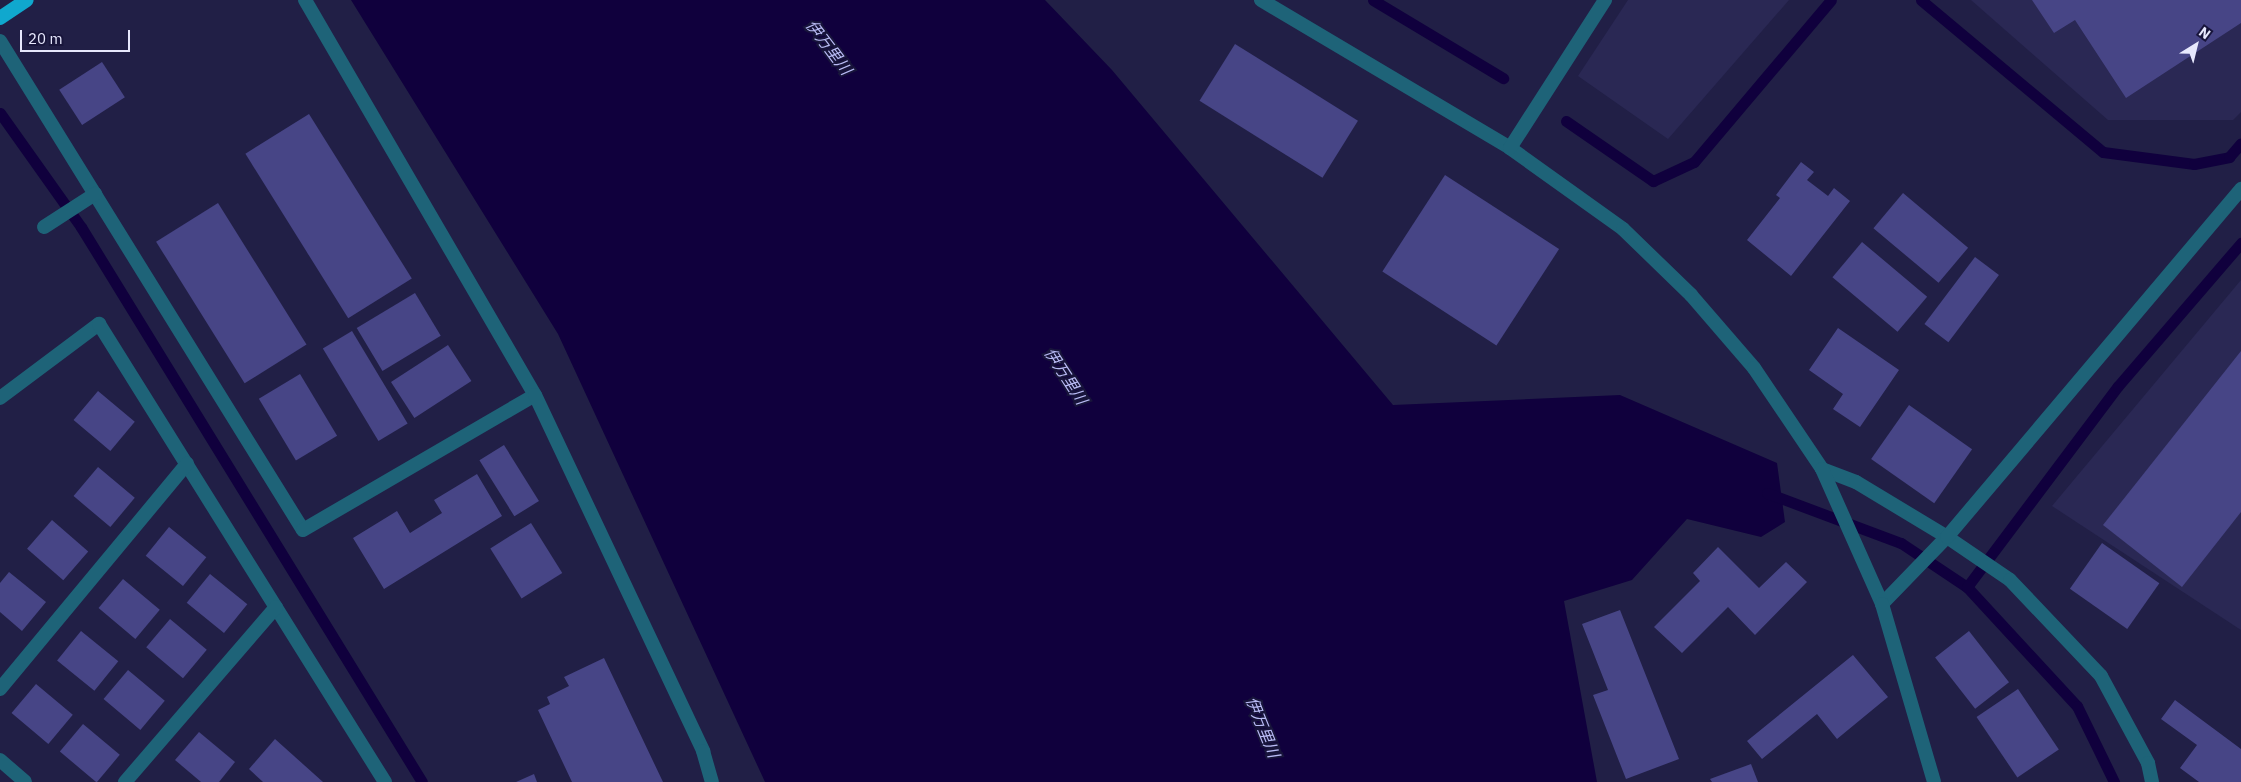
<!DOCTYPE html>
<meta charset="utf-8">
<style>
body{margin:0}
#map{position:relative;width:2241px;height:782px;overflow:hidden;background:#211f46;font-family:"IBM Plex Sans","Noto Sans JP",sans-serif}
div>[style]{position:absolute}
.built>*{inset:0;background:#2a2854}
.water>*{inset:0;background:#10003d}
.stream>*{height:11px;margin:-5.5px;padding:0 5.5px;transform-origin:5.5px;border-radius:5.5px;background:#10003d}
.building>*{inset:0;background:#474586;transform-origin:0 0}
.minor>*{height:14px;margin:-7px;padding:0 7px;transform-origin:7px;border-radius:7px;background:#1e6378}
.tertiary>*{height:14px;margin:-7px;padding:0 7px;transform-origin:7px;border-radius:7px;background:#1e6378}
.trunk>*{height:14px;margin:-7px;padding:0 7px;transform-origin:7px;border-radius:7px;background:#10a8ce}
span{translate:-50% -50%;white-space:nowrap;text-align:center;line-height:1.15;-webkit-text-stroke:4px #18153b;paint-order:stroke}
.water-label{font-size:16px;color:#b9bbf5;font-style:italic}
.north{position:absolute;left:2171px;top:20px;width:50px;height:50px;-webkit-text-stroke:4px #18153b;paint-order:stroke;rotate:36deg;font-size:14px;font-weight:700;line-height:20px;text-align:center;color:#e7e8fd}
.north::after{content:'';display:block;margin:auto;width:18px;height:22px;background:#e7e8fd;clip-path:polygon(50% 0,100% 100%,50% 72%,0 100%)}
.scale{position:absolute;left:20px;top:30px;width:110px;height:22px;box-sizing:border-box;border:2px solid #e7e8fd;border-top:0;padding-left:6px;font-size:15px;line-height:18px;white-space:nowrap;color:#e7e8fd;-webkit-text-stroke:4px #18153b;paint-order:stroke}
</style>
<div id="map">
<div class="built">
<i style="clip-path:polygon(1628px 0,1789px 0,1668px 139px,1578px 76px)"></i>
<i style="clip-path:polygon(1971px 0,2241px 0,2241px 112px,2233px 120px,2108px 120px)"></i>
<i style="clip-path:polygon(2241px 280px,2241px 630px,2052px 506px)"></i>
</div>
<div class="water">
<i style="clip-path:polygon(351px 0,1045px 0,1112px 70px,1393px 405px,1620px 395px,1777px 463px,1785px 522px,1761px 537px,1687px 519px,1632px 580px,1564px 601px,1597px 782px,765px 782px,558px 334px)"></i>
</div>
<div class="stream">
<i style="left:1373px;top:0;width:152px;rotate:31deg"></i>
<i style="left:1921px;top:0;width:237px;rotate:39.9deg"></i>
<i style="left:2103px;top:152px;width:92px;rotate:7.5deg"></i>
<i style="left:2194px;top:164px;width:36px;rotate:-11deg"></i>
<i style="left:2229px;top:157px;width:18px;rotate:-49deg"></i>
<i style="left:0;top:113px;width:140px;rotate:54.6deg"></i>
<i style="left:81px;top:227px;width:651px;rotate:58.43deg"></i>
<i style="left:1566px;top:121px;width:106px;rotate:34.6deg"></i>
<i style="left:1653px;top:181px;width:45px;rotate:-24.9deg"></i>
<i style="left:1694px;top:162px;width:212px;rotate:-49.8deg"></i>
<i style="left:1767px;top:493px;width:143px;rotate:20.5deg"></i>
<i style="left:1901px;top:543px;width:79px;rotate:33.7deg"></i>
<i style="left:1967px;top:587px;width:162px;rotate:47.3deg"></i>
<i style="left:2077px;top:706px;width:85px;rotate:64deg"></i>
<i style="left:1967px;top:587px;width:251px;rotate:-53.1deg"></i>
<i style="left:2118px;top:386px;width:189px;rotate:-49.3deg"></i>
</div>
<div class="building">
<i style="clip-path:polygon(2032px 0,2241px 0,2241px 23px,2126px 98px,2075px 20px,2054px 33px)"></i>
<i style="left:1235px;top:44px;width:145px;height:67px;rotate:32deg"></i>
<i style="left:102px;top:62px;width:42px;height:51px;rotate:57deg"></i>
<i style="left:309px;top:114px;width:194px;height:75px;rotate:58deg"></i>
<i style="clip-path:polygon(1801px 162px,1814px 172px,1807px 180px,1828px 196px,1834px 188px,1850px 201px,1791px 276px,1747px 240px,1780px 198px,1776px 195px)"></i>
<i style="left:1445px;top:175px;width:136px;height:115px;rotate:33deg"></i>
<i style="left:1903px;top:193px;width:85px;height:46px;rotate:40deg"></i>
<i style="left:218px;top:203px;width:167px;height:73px;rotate:58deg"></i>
<i style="left:1862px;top:242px;width:85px;height:46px;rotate:40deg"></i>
<i style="left:1975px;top:257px;width:30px;height:84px;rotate:37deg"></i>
<i style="left:415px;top:293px;width:50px;height:68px;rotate:59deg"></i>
<i style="clip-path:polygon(1838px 328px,1899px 370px,1860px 427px,1833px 409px,1843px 394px,1809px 370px)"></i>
<i style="left:352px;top:331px;width:108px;height:34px;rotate:59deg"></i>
<i style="left:448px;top:345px;width:43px;height:68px;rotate:57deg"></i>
<i style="clip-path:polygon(2241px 351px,2241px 512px,2182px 587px,2103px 525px)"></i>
<i style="left:300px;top:374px;width:72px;height:48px;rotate:59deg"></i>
<i style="left:98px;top:391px;width:48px;height:38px;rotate:40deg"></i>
<i style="left:1909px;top:405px;width:77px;height:66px;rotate:35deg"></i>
<i style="left:504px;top:445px;width:66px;height:29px;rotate:58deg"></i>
<i style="left:98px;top:467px;width:48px;height:38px;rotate:40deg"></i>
<i style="clip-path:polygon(477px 474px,502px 516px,384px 589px,353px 538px,397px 511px,410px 533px,442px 513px,434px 500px)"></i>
<i style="left:52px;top:520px;width:48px;height:38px;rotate:41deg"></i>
<i style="left:531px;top:523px;width:59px;height:48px;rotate:58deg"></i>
<i style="left:169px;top:527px;width:48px;height:37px;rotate:39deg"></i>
<i style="left:2102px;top:543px;width:70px;height:56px;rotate:35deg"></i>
<i style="clip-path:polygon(1718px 547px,1759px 588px,1786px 562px,1807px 582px,1755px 635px,1728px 607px,1682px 653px,1654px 627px,1700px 581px,1693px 573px)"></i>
<i style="clip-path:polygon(9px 572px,46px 602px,22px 631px,0 612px,0 583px)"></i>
<i style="left:210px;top:574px;width:48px;height:37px;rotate:39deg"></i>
<i style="left:123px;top:579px;width:48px;height:38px;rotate:40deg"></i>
<i style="clip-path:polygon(1620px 610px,1679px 759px,1626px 779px,1593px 695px,1608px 690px,1582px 624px)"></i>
<i style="left:170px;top:619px;width:48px;height:37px;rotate:40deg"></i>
<i style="left:81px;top:631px;width:48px;height:38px;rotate:39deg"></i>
<i style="left:1969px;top:631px;width:65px;height:43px;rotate:52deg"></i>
<i style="clip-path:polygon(1853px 655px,1888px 697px,1837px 739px,1817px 714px,1762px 759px,1747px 741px)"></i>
<i style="clip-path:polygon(604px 658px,663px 782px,572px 782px,538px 710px,550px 704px,547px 697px,569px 686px,564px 677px)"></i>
<i style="left:128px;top:670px;width:48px;height:38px;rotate:40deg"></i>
<i style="left:36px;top:684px;width:48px;height:38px;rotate:40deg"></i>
<i style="left:2018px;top:689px;width:73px;height:50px;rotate:56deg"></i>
<i style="clip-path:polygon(2175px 700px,2241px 749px,2241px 782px,2199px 782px,2180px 768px,2197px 745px,2161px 719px)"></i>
<i style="left:83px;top:724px;width:48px;height:36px;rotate:40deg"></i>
<i style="clip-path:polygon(199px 732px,235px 762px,219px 782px,201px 782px,175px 760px)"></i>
<i style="clip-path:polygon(275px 739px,323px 782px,263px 782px,249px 769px)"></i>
<i style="clip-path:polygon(1751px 764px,1758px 782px,1712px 782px,1710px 779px)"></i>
<i style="clip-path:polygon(534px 774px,537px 782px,516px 782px)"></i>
</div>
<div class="minor">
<i style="left:0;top:41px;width:575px;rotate:58.22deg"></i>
<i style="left:303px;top:530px;width:268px;rotate:-30.2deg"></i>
<i style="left:44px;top:227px;width:61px;rotate:-32.9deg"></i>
<i style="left:0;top:398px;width:124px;rotate:-36.8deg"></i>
<i style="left:99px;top:324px;width:540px;rotate:58.02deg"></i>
<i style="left:1822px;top:469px;width:36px;rotate:21deg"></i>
<i style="left:1856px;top:482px;width:106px;rotate:31.1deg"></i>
<i style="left:1947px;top:537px;width:76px;rotate:34.3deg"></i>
<i style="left:2010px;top:580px;width:132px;rotate:46.5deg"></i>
<i style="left:2101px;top:676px;width:99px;rotate:61.6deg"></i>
<i style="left:2148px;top:763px;width:19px;rotate:78deg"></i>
<i style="left:1882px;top:604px;width:93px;rotate:-45.9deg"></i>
<i style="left:1947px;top:537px;width:456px;rotate:-49.8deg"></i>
<i style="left:0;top:689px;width:293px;rotate:-50.3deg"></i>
<i style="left:0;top:760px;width:33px;rotate:41deg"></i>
<i style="left:125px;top:782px;width:231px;rotate:-49.2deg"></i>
</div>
<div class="tertiary">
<i style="left:305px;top:0;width:457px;rotate:59.8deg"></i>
<i style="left:535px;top:395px;width:394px;rotate:64.7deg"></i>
<i style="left:703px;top:751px;width:32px;rotate:74deg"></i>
<i style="left:1261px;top:0;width:290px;rotate:30.7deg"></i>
<i style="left:1510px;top:148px;width:139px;rotate:35.6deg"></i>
<i style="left:1623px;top:229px;width:95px;rotate:44.1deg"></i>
<i style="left:1691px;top:295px;width:96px;rotate:49.2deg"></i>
<i style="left:1754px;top:368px;width:122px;rotate:56deg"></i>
<i style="left:1822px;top:469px;width:148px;rotate:66deg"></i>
<i style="left:1882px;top:604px;width:185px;rotate:73.7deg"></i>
<i style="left:1510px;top:148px;width:176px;rotate:-57.3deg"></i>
</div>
<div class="trunk">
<i style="left:0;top:18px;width:32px;rotate:-34deg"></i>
</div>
<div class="water-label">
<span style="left:829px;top:47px;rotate:53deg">伊万里川</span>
<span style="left:1066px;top:376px;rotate:57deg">伊万里川</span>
<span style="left:1263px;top:727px;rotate:68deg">伊万里川</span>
</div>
<div class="north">N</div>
<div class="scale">20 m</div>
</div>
